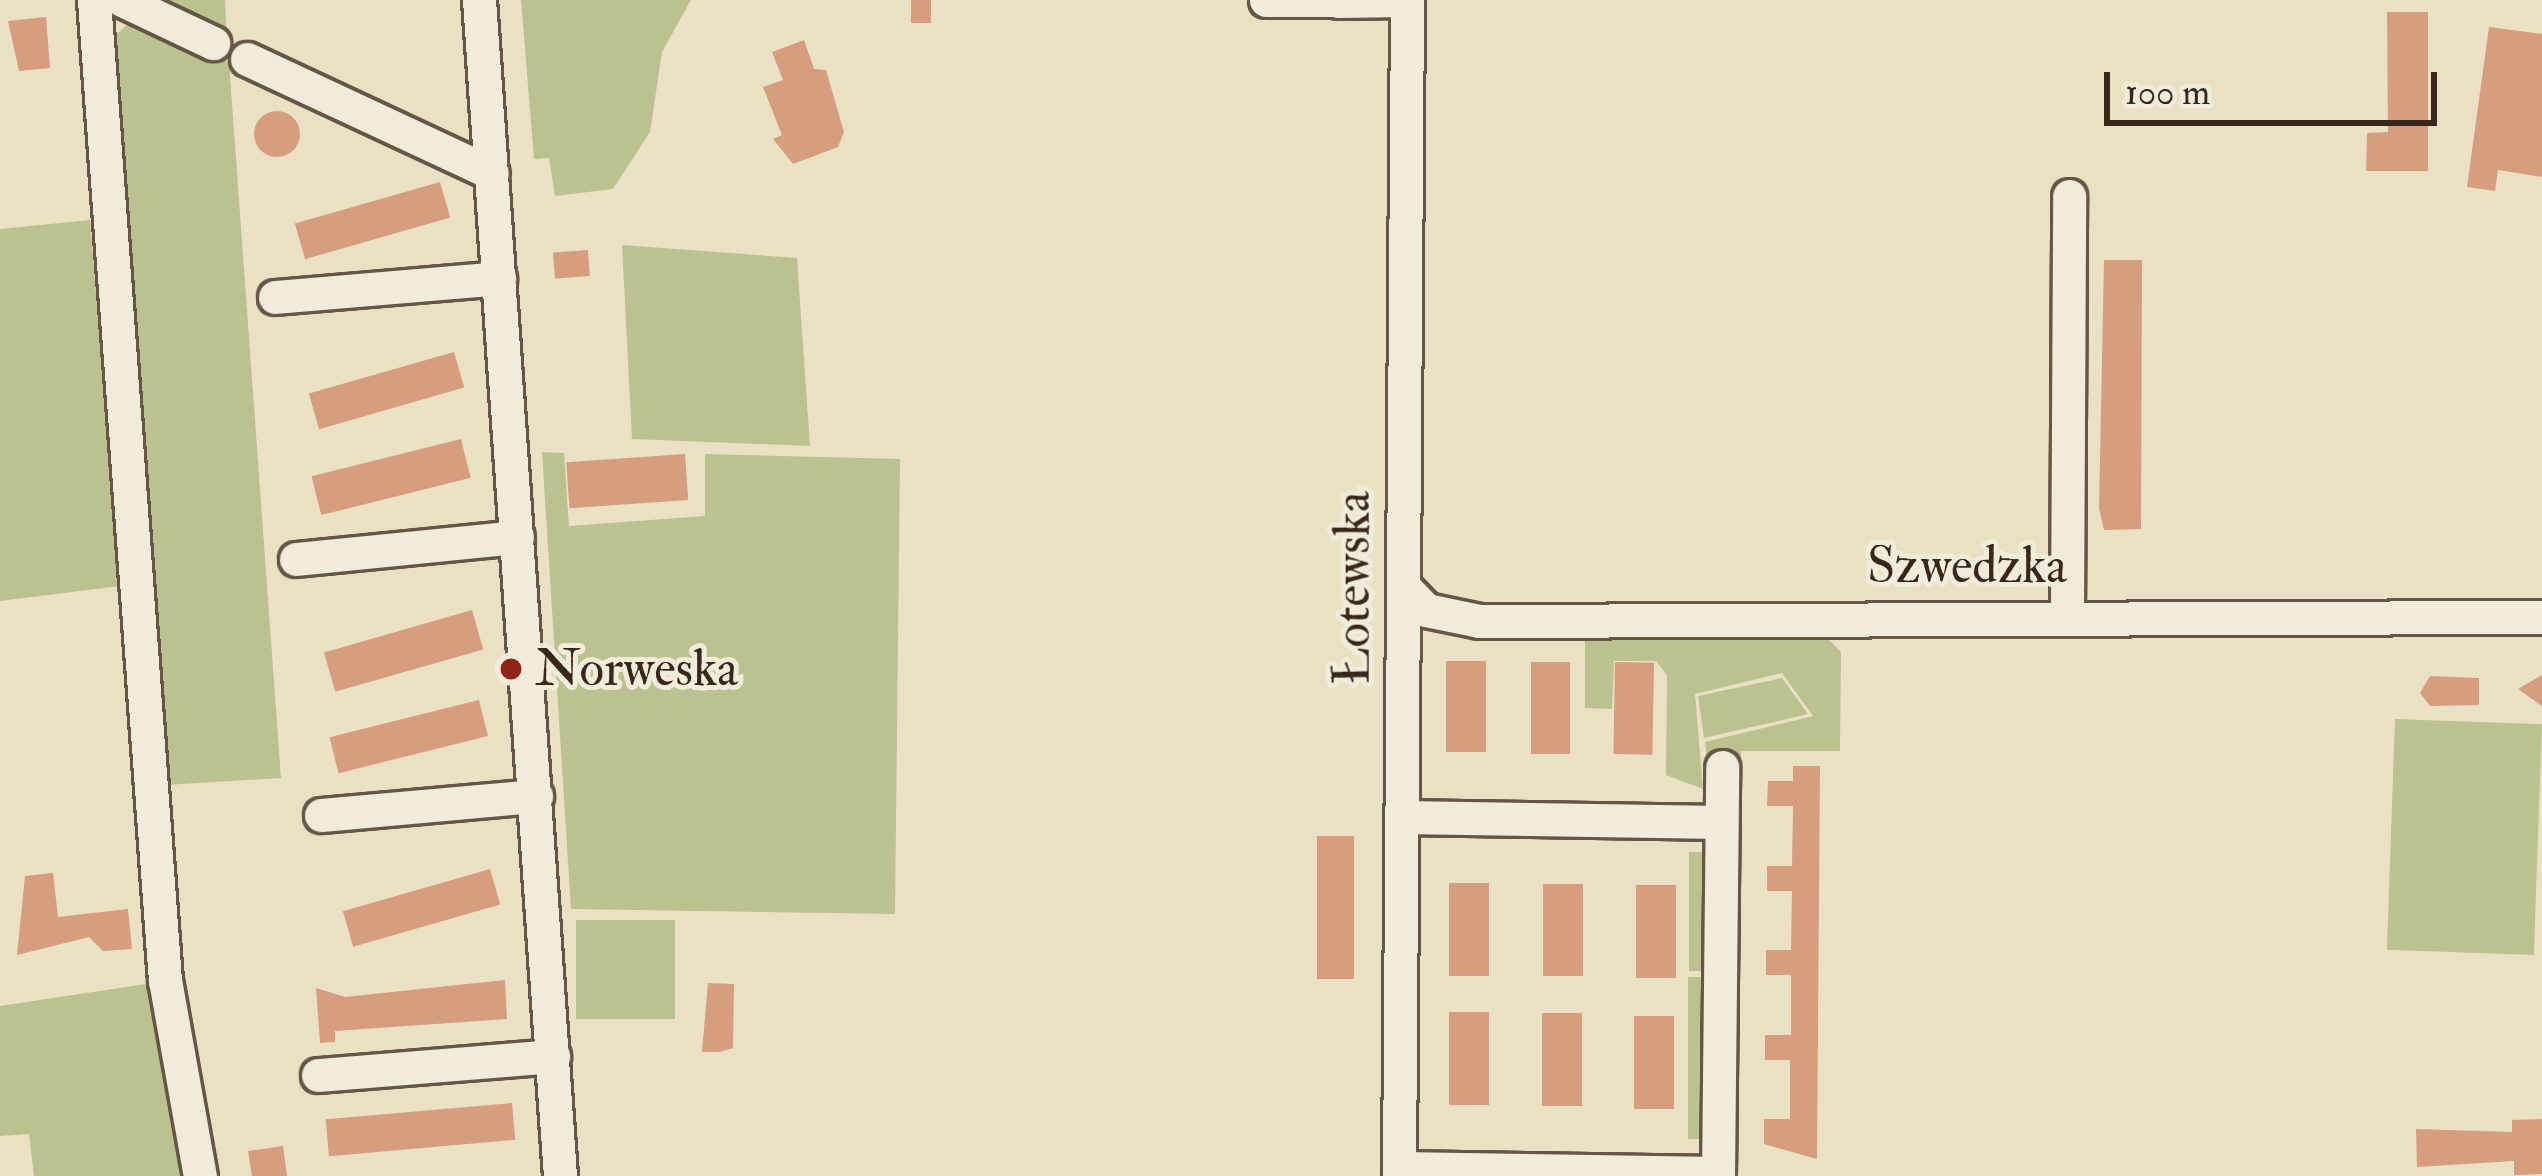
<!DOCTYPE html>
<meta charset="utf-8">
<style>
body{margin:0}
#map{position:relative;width:2542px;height:1176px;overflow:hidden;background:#eae1c4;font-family:"IM FELL Double Pica",serif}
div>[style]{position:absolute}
.green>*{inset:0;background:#bcc190;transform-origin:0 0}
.building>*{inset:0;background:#d69d7f;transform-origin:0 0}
.round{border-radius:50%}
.roads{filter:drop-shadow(3px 0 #655645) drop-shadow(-3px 0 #655645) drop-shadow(0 3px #655645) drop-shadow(0 -3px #655645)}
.minor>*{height:33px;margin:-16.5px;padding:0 16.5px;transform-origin:16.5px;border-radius:16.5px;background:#f1ecd9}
.dots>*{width:33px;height:33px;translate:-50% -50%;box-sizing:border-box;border:6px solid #f1ecd9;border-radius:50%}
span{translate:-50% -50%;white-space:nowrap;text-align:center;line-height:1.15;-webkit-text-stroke:10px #f1ecd9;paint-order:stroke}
.street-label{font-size:51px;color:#39271b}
.poi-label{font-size:51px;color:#39271b}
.left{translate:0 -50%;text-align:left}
.scale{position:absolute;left:2104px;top:72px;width:333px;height:54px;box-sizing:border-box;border:6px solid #39271b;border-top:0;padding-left:15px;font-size:36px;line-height:42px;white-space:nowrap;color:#39271b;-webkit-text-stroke:9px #f1ecd9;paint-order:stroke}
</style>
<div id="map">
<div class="green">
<i style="clip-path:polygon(154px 0,225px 0,227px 38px)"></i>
<i style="clip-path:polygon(521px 0,691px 0,662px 52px,650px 132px,613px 189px,555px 196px,549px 158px,534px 159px)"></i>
<i style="clip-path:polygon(130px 22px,229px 62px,281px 778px,166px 785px,108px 42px)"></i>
<i style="clip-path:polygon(90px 220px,120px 586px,0 601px,0 229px)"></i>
<i style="clip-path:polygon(622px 245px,797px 258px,810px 446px,632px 439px)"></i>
<i style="clip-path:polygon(542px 452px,564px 453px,569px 526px,705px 516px,705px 454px,900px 459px,895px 914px,571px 909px)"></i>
<i style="clip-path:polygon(1824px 635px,1841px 652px,1840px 751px,1741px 751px,1740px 782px,1707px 760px,1705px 742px,1813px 716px,1782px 673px,1695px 694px,1703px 789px,1666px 775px,1667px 675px,1656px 661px,1614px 661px,1612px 709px,1585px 708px,1585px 637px)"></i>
<i style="clip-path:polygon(1782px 678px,1808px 714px,1704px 738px,1698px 696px)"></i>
<i style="left:2395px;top:719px;width:147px;height:231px;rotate:2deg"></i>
<i style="left:1689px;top:852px;width:13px;height:119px"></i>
<i style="left:576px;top:920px;width:99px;height:99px"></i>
<i style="left:1688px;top:977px;width:14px;height:162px"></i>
<i style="clip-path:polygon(159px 982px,193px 1176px,34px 1176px,29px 1134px,0 1136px,0 1006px)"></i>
</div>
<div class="building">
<i style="left:911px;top:0;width:20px;height:23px"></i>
<i style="clip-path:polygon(2387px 12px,2428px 12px,2428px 171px,2366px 171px,2367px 133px,2388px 132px)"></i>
<i style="clip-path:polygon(46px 17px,50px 68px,19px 71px,8px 21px)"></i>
<i style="clip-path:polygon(2489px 27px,2542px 34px,2542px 177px,2498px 170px,2495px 191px,2467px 187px)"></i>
<i style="clip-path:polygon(804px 40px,814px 69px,826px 70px,844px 132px,838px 147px,793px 164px,773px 139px,782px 135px,763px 87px,783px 80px,772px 52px)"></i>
<i class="round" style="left:254px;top:111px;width:46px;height:46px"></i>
<i style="left:440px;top:182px;width:37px;height:151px;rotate:74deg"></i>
<i style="left:588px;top:250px;width:26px;height:35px;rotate:86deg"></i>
<i style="clip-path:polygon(2104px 260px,2142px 260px,2141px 529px,2104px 530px,2099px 508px)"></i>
<i style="left:454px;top:352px;width:37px;height:151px;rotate:74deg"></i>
<i style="left:461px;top:439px;width:40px;height:154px;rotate:76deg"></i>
<i style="left:685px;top:454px;width:46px;height:119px;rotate:86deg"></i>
<i style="left:472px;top:610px;width:41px;height:154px;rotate:74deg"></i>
<i style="left:1446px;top:661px;width:40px;height:91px"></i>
<i style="left:1531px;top:662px;width:39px;height:92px"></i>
<i style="left:1615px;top:662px;width:39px;height:92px;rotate:1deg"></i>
<i style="clip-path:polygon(2542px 675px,2542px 706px,2518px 689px)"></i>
<i style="clip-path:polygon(2430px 676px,2479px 678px,2479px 705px,2430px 706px,2420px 693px)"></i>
<i style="left:479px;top:700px;width:37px;height:154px;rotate:76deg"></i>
<i style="clip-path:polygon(1793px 766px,1820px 766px,1817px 1159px,1764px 1144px,1764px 1119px,1790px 1119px,1790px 1060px,1765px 1060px,1765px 1035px,1791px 1035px,1791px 975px,1766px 975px,1766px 950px,1791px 950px,1792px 891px,1767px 891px,1767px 866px,1792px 866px,1793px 806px,1767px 806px,1768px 781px,1793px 781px)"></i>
<i style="left:1317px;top:836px;width:37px;height:143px"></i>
<i style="left:490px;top:869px;width:37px;height:153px;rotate:74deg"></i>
<i style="clip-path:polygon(53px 873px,58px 917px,128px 909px,132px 949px,103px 951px,89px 937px,17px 955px,25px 876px)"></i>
<i style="left:1449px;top:883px;width:40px;height:93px"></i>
<i style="left:1543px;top:884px;width:40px;height:92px"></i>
<i style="left:1636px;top:885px;width:40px;height:93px"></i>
<i style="clip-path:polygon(505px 980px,507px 1019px,335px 1031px,335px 1042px,320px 1043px,316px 988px,345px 997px)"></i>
<i style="clip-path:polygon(708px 983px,734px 984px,733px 1048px,720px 1052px,702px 1052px)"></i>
<i style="left:1449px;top:1012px;width:40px;height:93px"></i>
<i style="left:1542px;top:1013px;width:40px;height:93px"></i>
<i style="left:1634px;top:1016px;width:40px;height:93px"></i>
<i style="left:512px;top:1103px;width:37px;height:187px;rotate:85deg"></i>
<i style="clip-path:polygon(2542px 1119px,2542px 1174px,2514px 1175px,2514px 1161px,2417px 1167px,2416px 1129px,2512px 1132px,2512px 1120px)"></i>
<i style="clip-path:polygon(283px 1146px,287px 1176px,252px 1176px,248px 1151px)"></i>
</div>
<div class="roads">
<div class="minor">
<i style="left:94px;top:0;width:983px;rotate:85.86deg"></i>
<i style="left:165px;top:980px;width:199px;rotate:79.9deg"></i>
<i style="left:122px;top:0;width:101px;rotate:25.3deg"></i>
<i style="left:479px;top:0;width:1179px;rotate:86.06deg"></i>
<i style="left:1266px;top:0;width:72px"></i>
<i style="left:1338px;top:1px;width:69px;rotate:-0.8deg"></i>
<i style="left:247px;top:59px;width:270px;rotate:25deg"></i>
<i style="left:275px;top:297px;width:225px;rotate:-4.8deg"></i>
<i style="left:296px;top:559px;width:222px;rotate:-5.7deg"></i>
<i style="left:1404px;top:587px;width:32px;rotate:46deg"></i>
<i style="left:1426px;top:610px;width:54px;rotate:11.7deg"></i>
<i style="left:1479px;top:621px;width:1063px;rotate:-0.22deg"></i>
<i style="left:2067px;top:617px;width:421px;rotate:-89.7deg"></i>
<i style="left:321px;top:815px;width:216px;rotate:-5.1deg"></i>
<i style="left:1402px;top:817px;width:319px;rotate:0.9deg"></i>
<i style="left:318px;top:1075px;width:236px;rotate:-4.6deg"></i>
<i style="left:1399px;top:1168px;width:319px;rotate:0.9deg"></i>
<i style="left:1399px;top:1176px;width:1176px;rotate:-89.61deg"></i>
<i style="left:1718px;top:1176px;width:409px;rotate:-89.4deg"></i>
</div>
</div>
<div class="dots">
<i style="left:511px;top:669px;background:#8f2418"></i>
</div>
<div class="street-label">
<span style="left:1967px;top:566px">Szwedzka</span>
<span style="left:1353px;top:588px;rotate:-90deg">Łotewska</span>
</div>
<div class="poi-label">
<span class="left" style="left:535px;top:669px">Norweska</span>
</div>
<div class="scale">100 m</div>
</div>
